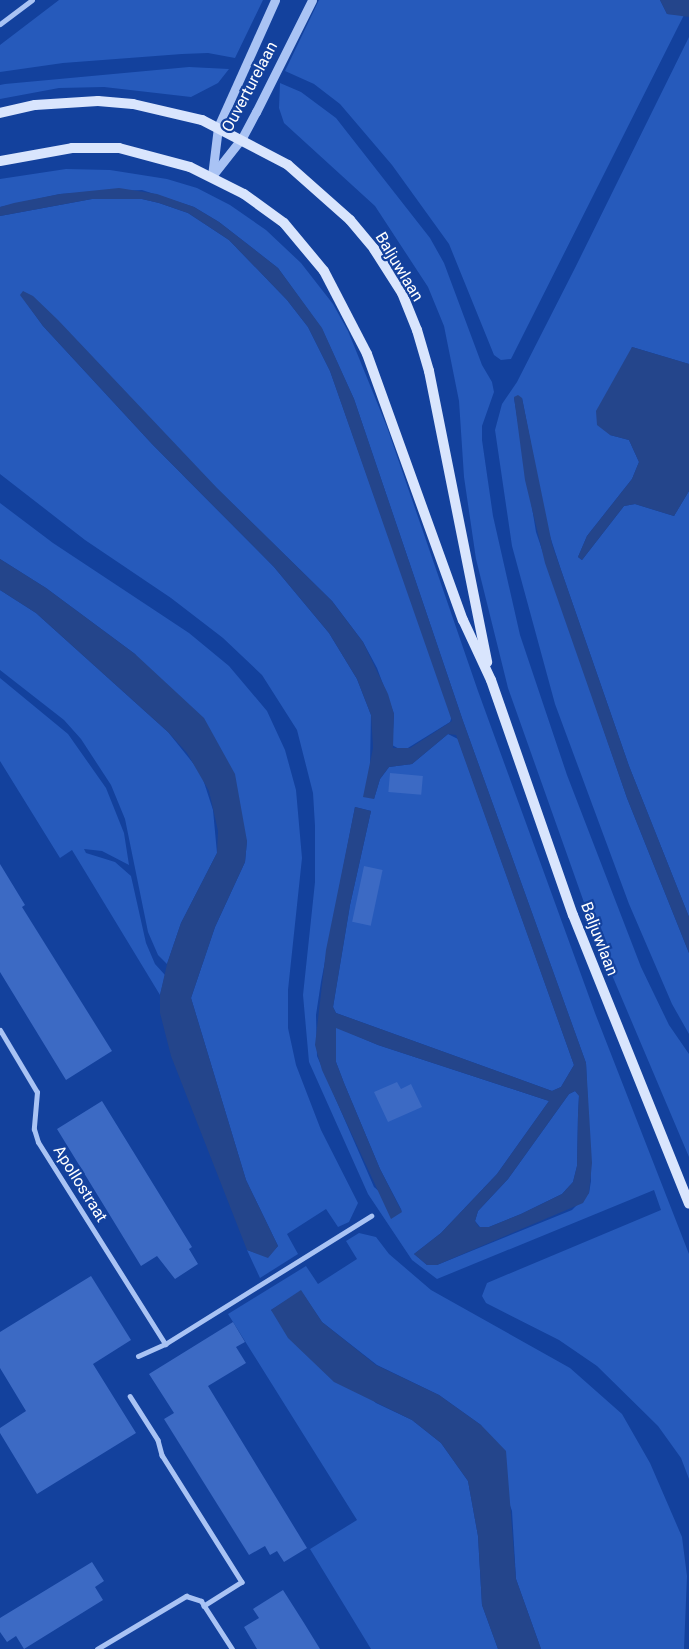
<!DOCTYPE html>
<style>
body{margin:0}
#map{position:relative;width:689px;height:1649px;overflow:hidden;background:#13419d;font-family:Roboto,sans-serif}
div>[style]{position:absolute}
.green>*{inset:0;background:#265abb}
.water>*{inset:0;background:#24458b}
.building>*{inset:0;background:#3c6ac4;transform-origin:0 0}
.pedestrian>*{height:4.5px;margin:-2.25px;padding:0 2.25px;transform-origin:2.25px;border-radius:2.25px;background:#a9c3f4}
.minor>*{height:5px;margin:-2.5px;padding:0 2.5px;transform-origin:2.5px;border-radius:2.5px;background:#a9c3f4}
.tertiary>*{height:9px;margin:-4.5px;padding:0 4.5px;transform-origin:4.5px;border-radius:4.5px;background:#a9c3f4}
.secondary>*{height:10px;margin:-5px;padding:0 5px;transform-origin:5px;border-radius:5px;background:#d9e5fd}
span{translate:-50% -50%;white-space:nowrap;text-align:center;line-height:1.15;-webkit-text-stroke:4.5px #13419d;paint-order:stroke}
.street-label{font-size:16px;color:#fff}
</style>
<div id="map">
<div class="green">
<i style="clip-path:polygon(59px 0,263px 0,235px 58px,208px 53px,182px 54px,63px 63px,0 72px,0 45px)"></i>
<i style="clip-path:polygon(319px 0,660px 0,667px 14px,684px 15px,511px 359px,501px 360px,494px 355px,449px 244px,392px 165px,340px 104px,314px 84px,285px 71px)"></i>
<i style="clip-path:polygon(689px 37px,689px 364px,632px 347px,610px 435px,629px 440px,639px 462px,632px 479px,587px 536px,578px 557px,582px 560px,624px 506px,635px 504px,674px 516px,689px 491px,689px 917px,629px 766px,561px 570px,547px 527px,522px 398px,514px 398px,536px 532px,627px 798px,689px 953px,689px 1034px,672px 1004px,629px 904px,555px 704px,512px 546px,495px 430px,502px 404px,517px 382px,576px 266px)"></i>
<i style="clip-path:polygon(189px 67px,229px 69px,218px 83px,191px 97px,104px 87px,59px 88px,0 99px,0 85px,5px 84px)"></i>
<i style="clip-path:polygon(280px 83px,301px 92px,336px 118px,430px 238px,444px 263px,482px 365px,492px 382px,494px 392px,482px 426px,482px 440px,493px 516px,520px 635px,567px 775px,641px 967px,669px 1025px,689px 1054px,689px 1157px,598px 942px,508px 688px,476px 559px,464px 477px,459px 401px,444px 326px,428px 287px,375px 206px,284px 123px,279px 108px)"></i>
<i style="clip-path:polygon(66px 169px,110px 170px,167px 179px,197px 188px,230px 205px,266px 230px,301px 263px,333px 304px,348px 331px,387px 427px,478px 691px,595px 1013px,689px 1254px,689px 1479px,681px 1458px,658px 1426px,597px 1366px,559px 1340px,486px 1303px,482px 1296px,487px 1283px,661px 1210px,654px 1190px,437px 1279px,412px 1260px,368px 1194px,309px 1062px,303px 995px,315px 882px,315px 826px,313px 793px,297px 730px,262px 675px,223px 638px,171px 598px,85px 540px,0 474px,0 216px,92px 199px,142px 199px,159px 203px,188px 213px,229px 240px,287px 300px,308px 327px,330px 371px,452px 716px,450px 722px,403px 751px,392px 745px,394px 714px,377px 668px,363px 642px,332px 601px,25px 301px,43px 326px,152px 444px,274px 567px,329px 633px,357px 679px,371px 715px,370px 765px,374px 799px,380px 779px,389px 767px,412px 764px,448px 734px,458px 739px,574px 1065px,561px 1087px,552px 1091px,336px 1013px,333px 1007px,350px 905px,371px 811px,355px 807px,321px 982px,316px 1015px,317px 1056px,374px 1187px,402px 1211px,380px 1169px,344px 1083px,336px 1062px,336px 1027px,378px 1045px,549px 1101px,497px 1174px,441px 1233px,414px 1254px,427px 1265px,437px 1265px,572px 1210px,589px 1193px,591px 1181px,586px 1063px,463px 721px,354px 399px,322px 329px,278px 268px,219px 222px,194px 207px,142px 190px,60px 194px,0 207px,0 179px)"></i>
<i style="clip-path:polygon(0 503px,53px 543px,189px 633px,229px 666px,267px 711px,285px 750px,296px 790px,302px 858px,288px 990px,288px 1028px,296px 1065px,321px 1130px,358px 1203px,349px 1222px,338px 1227px,326px 1209px,287px 1234px,298px 1254px,260px 1278px,247px 1250px,268px 1257px,278px 1246px,246px 1180px,191px 998px,215px 927px,245px 862px,247px 841px,135px 654px,46px 588px,0 559px)"></i>
<i style="clip-path:polygon(0 590px,36px 613px,168px 732px,201px 773px,213px 810px,217px 853px,181px 923px,167px 964px,158px 955px,148px 932px,125px 819px,111px 785px,81px 739px,64px 720px,0 670px)"></i>
<i style="clip-path:polygon(0 678px,68px 734px,106px 788px,124px 833px,129px 865px,102px 851px,84px 849px,86px 853px,115px 862px,131px 876px,146px 943px,155px 964px,165px 975px,160px 995px,72px 850px,60px 858px,0 761px)"></i>
<i style="clip-path:polygon(575px 1091px,579px 1095px,578px 1115px,577px 1166px,573px 1182px,562px 1194px,521px 1214px,489px 1227px,480px 1227px,475px 1221px,478px 1211px,508px 1179px,569px 1094px)"></i>
<i style="clip-path:polygon(359px 1233px,376px 1237px,389px 1254px,431px 1290px,570px 1368px,622px 1414px,650px 1463px,682px 1537px,687px 1576px,684px 1649px,541px 1649px,516px 1579px,512px 1511px,481px 1425px,439px 1395px,377px 1365px,322px 1322px,301px 1291px,271px 1310px,376px 1403px,412px 1420px,441px 1443px,468px 1481px,478px 1536px,482px 1605px,498px 1649px,371px 1649px,310px 1549px,357px 1520px,228px 1314px,306px 1266px,318px 1284px,357px 1259px,346px 1241px)"></i>
</div>
<div class="water">
<i style="clip-path:polygon(660px 0,689px 0,689px 17px,667px 14px)"></i>
<i style="clip-path:polygon(evenodd,119px 188px,157px 194px,194px 207px,219px 222px,278px 268px,322px 328px,354px 399px,463px 721px,586px 1063px,592px 1163px,589px 1193px,583px 1203px,437px 1265px,427px 1265px,414px 1254px,441px 1233px,497px 1174px,549px 1101px,378px 1045px,336px 1028px,336px 1062px,344px 1083px,380px 1169px,402px 1212px,391px 1219px,322px 1070px,315px 1045px,326px 950px,355px 807px,371px 811px,350px 905px,333px 1007px,336px 1013px,552px 1091px,561px 1087px,574px 1065px,456px 735px,448px 734px,412px 764px,389px 767px,380px 779px,374px 799px,363px 797px,373px 748px,371px 715px,357px 679px,329px 633px,274px 567px,152px 444px,43px 326px,20px 295px,23px 291px,33px 296px,58px 320px,217px 488px,332px 601px,363px 642px,388px 694px,394px 714px,393px 748px,410px 748px,452px 721px,330px 371px,308px 327px,287px 300px,229px 240px,188px 213px,159px 203px,142px 199px,92px 199px,0 216px,0 207px,14px 203px,60px 194px,119px 188px,575px 1091px,579px 1096px,578px 1115px,577px 1166px,573px 1182px,562px 1194px,521px 1214px,489px 1227px,479px 1227px,475px 1221px,478px 1211px,508px 1179px,569px 1094px,575px 1091px)"></i>
<i style="clip-path:polygon(632px 347px,689px 364px,689px 491px,674px 516px,635px 504px,624px 506px,582px 560px,578px 557px,587px 536px,632px 479px,639px 462px,629px 440px,610px 435px,597px 425px,596px 411px)"></i>
<i style="clip-path:polygon(518px 395px,522px 398px,552px 544px,629px 766px,689px 917px,689px 953px,627px 798px,545px 563px,525px 480px,514px 397px)"></i>
<i style="clip-path:polygon(0 559px,46px 588px,135px 654px,204px 718px,235px 774px,247px 841px,245px 862px,215px 927px,191px 998px,246px 1180px,278px 1246px,268px 1258px,247px 1250px,171px 1056px,160px 1013px,160px 995px,167px 964px,181px 923px,217px 853px,218px 831px,209px 791px,187px 753px,168px 732px,36px 613px,0 590px)"></i>
<i style="clip-path:polygon(301px 1290px,322px 1322px,376px 1365px,439px 1395px,481px 1425px,506px 1451px,516px 1579px,541px 1649px,498px 1649px,482px 1605px,478px 1536px,468px 1481px,441px 1443px,412px 1420px,334px 1382px,288px 1338px,271px 1310px)"></i>
</div>
<div class="building">
<i style="left:390px;top:773px;width:33px;height:19px;rotate:5deg"></i>
<i style="clip-path:polygon(0 864px,25px 905px,22px 907px,112px 1051px,66px 1080px,0 972px)"></i>
<i style="left:364px;top:866px;width:19px;height:57px;rotate:12deg"></i>
<i style="clip-path:polygon(397px 1082px,401px 1089px,411px 1084px,422px 1107px,388px 1122px,374px 1092px)"></i>
<i style="clip-path:polygon(102px 1101px,192px 1247px,189px 1249px,198px 1264px,175px 1279px,157px 1256px,141px 1266px,57px 1129px)"></i>
<i style="clip-path:polygon(91px 1276px,131px 1340px,93px 1364px,136px 1433px,37px 1494px,0 1433px,0 1428px,26px 1411px,0 1368px,0 1332px)"></i>
<i style="clip-path:polygon(233px 1322px,245px 1342px,236px 1347px,246px 1363px,208px 1386px,307px 1548px,284px 1562px,277px 1551px,270px 1555px,265px 1546px,249px 1555px,164px 1419px,174px 1413px,149px 1374px)"></i>
<i style="clip-path:polygon(92px 1562px,104px 1581px,95px 1587px,103px 1600px,24px 1649px,16px 1636px,7px 1642px,0 1632px,0 1618px)"></i>
<i style="clip-path:polygon(283px 1590px,304px 1623px,320px 1649px,257px 1649px,244px 1627px,259px 1618px,253px 1609px)"></i>
</div>
<div class="pedestrian">
<i style="left:130px;top:1396px;width:52px;rotate:57.5deg"></i>
<i style="left:158px;top:1440px;width:16px;rotate:75deg"></i>
<i style="left:162px;top:1455px;width:150px;rotate:57.8deg"></i>
<i style="left:242px;top:1582px;width:45px;rotate:147.7deg"></i>
</div>
<div class="minor">
<i style="left:0;top:24px;width:40px;rotate:-37deg"></i>
<i style="left:0;top:1030px;width:72px;rotate:59.2deg"></i>
<i style="left:37px;top:1092px;width:37px;rotate:95deg"></i>
<i style="left:34px;top:1129px;width:14px;rotate:73deg"></i>
<i style="left:38px;top:1142px;width:239px;rotate:57.8deg"></i>
<i style="left:165px;top:1344px;width:243px;rotate:-31.9deg"></i>
<i style="left:138px;top:1356px;width:30px;rotate:-24deg"></i>
<i style="left:97px;top:1649px;width:104px;rotate:-30.8deg"></i>
<i style="left:186px;top:1596px;width:16px;rotate:18deg"></i>
<i style="left:201px;top:1601px;width:57px;rotate:57.1deg"></i>
</div>
<div class="tertiary">
<i style="left:212px;top:176px;width:48px;rotate:-51.7deg"></i>
<i style="left:242px;top:138px;width:30px;rotate:-62deg"></i>
<i style="left:256px;top:112px;width:125px;rotate:-63.4deg"></i>
<i style="left:212px;top:176px;width:49px;rotate:-83deg"></i>
<i style="left:218px;top:127px;width:139px;rotate:-65.8deg"></i>
</div>
<div class="secondary">
<i style="left:0;top:113px;width:36px;rotate:-13deg"></i>
<i style="left:35px;top:105px;width:63px;rotate:-3.6deg"></i>
<i style="left:98px;top:101px;width:35px;rotate:5deg"></i>
<i style="left:133px;top:104px;width:71px;rotate:13.1deg"></i>
<i style="left:202px;top:120px;width:97px;rotate:27.6deg"></i>
<i style="left:288px;top:165px;width:83px;rotate:41.6deg"></i>
<i style="left:350px;top:220px;width:38px;rotate:50deg"></i>
<i style="left:374px;top:249px;width:52px;rotate:57.5deg"></i>
<i style="left:402px;top:293px;width:40px;rotate:68deg"></i>
<i style="left:417px;top:330px;width:43px;rotate:73.7deg"></i>
<i style="left:429px;top:371px;width:297px;rotate:78.7deg"></i>
<i style="left:0;top:161px;width:73px;rotate:-10.2deg"></i>
<i style="left:72px;top:148px;width:47px"></i>
<i style="left:119px;top:148px;width:73px;rotate:15deg"></i>
<i style="left:190px;top:167px;width:60px;rotate:26.6deg"></i>
<i style="left:244px;top:194px;width:49px;rotate:35.9deg"></i>
<i style="left:284px;top:223px;width:62px;rotate:50.2deg"></i>
<i style="left:324px;top:271px;width:93px;rotate:62.6deg"></i>
<i style="left:367px;top:354px;width:283px;rotate:70.2deg"></i>
<i style="left:463px;top:620px;width:66px;rotate:65deg"></i>
<i style="left:491px;top:680px;width:249px;rotate:70.8deg"></i>
<i style="left:573px;top:915px;width:311px;rotate:68.1deg"></i>
</div>
<div class="street-label">
<span style="left:250px;top:87px;rotate:-62deg">Ouverturelaan</span>
<span style="left:399px;top:267px;rotate:59deg">Baljuwlaan</span>
<span style="left:599px;top:939px;rotate:69deg">Baljuwlaan</span>
<span style="left:80px;top:1184px;rotate:58deg">Apollostraat</span>
</div>
</div>
